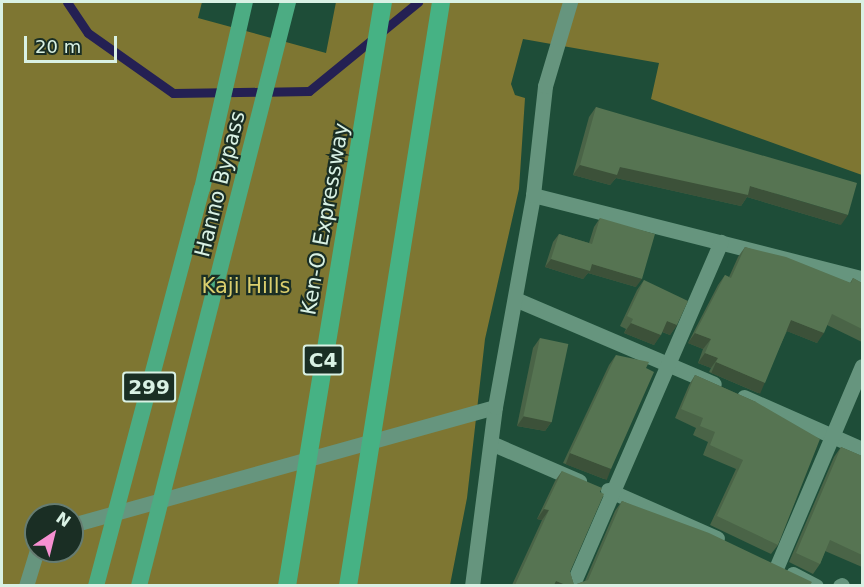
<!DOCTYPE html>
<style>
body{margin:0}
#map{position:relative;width:864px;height:587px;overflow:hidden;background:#1e4d38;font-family:"DejaVu Sans",sans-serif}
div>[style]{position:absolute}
.forest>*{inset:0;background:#7e7632}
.stream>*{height:9px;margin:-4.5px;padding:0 4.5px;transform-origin:4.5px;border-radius:4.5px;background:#242053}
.minor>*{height:15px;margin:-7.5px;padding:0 7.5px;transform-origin:7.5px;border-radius:7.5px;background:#66957e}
.trunk>*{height:16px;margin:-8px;padding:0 8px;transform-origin:8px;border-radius:8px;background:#4cac83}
.motorway>*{height:18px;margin:-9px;padding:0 9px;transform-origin:9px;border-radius:9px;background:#46b284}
.wall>*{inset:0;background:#4a6447}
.shaded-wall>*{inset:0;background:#3c5139;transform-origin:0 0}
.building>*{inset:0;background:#567452;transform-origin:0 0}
span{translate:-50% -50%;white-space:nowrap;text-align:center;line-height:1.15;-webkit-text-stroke:4.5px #1a2e24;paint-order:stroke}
.shield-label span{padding:2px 4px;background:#1a2e24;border:2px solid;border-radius:4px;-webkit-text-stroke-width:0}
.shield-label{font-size:20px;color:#d9f1e4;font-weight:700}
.street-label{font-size:21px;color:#d9f1e4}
.park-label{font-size:21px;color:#dace6d}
.frame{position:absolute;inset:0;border:3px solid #d9f1e4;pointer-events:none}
.north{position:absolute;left:24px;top:503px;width:60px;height:60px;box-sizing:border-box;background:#1a2e24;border:2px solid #667c71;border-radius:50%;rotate:35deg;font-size:16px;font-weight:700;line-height:24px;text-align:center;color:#d9f1e4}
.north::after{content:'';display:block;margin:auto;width:21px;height:27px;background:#f690d1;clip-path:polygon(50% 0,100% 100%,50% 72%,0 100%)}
.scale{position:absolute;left:24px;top:36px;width:93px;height:27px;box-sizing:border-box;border:3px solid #d9f1e4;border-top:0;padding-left:8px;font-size:18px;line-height:21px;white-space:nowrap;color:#d9f1e4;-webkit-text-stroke:4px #1a2e24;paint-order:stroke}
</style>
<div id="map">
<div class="forest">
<i style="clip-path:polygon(evenodd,2px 2px,202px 2px,198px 18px,326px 53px,336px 2px,862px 2px,862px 175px,651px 99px,659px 63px,523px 39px,511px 84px,515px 95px,525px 98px,519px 189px,485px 339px,467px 498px,450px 585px,2px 585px,2px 2px,36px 515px,72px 515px,72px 551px,36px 551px,36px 515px)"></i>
</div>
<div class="stream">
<i style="left:67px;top:2px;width:37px;rotate:56deg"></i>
<i style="left:88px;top:33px;width:104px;rotate:35.2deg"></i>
<i style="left:173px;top:93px;width:136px;rotate:-0.8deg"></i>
<i style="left:309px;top:91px;width:141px;rotate:-39.2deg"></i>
</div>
<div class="minor">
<i style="left:533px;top:195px;width:339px;rotate:14.2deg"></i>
<i style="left:515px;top:299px;width:216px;rotate:23.1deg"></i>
<i style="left:744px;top:397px;width:129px;rotate:23.8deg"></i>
<i style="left:491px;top:443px;width:96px;rotate:23.4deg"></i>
<i style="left:608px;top:490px;width:119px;rotate:23.8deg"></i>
<i style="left:72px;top:525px;width:439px;rotate:-15.6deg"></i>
<i style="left:777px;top:566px;width:217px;rotate:-67deg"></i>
<i style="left:793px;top:574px;width:26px;rotate:28deg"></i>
<i style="left:26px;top:586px;width:37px;rotate:-73deg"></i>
<i style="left:472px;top:586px;width:180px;rotate:-82.7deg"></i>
<i style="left:495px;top:407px;width:215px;rotate:-79.8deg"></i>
<i style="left:533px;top:195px;width:110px;rotate:-83.7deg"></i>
<i style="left:545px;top:86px;width:88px;rotate:-73.4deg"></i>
<i style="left:572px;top:586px;width:375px;rotate:-66.6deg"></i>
<i style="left:840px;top:586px;width:2px;rotate:-27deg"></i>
</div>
<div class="trunk">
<i style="left:96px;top:586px;width:411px;rotate:-75.1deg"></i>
<i style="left:202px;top:189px;width:192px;rotate:-77.1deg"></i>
<i style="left:139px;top:586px;width:603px;rotate:-75.69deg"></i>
</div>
<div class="motorway">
<i style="left:287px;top:586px;width:592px;rotate:-80.67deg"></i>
<i style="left:348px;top:586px;width:591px;rotate:-80.95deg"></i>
</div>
<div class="wall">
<i style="clip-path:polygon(596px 107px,841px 225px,747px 197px,741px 206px,616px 178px,610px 185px,573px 175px,589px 117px)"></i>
<i style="clip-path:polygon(600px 218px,636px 287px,588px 273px,583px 279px,545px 267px,553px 242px,559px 234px,589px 243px,594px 227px)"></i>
<i style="clip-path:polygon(745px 247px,850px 283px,853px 278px,862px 283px,862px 342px,827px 325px,817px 343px,787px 331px,758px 393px,709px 372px,711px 368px,698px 363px,703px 349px,688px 343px,718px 285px,725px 275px,729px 277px,738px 257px)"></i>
<i style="clip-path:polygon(644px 280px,677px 325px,670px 335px,662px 332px,654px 345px,624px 333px,626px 329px,620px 326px,637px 290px)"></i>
<i style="clip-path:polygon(540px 338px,552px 421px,545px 431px,517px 426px,533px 348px)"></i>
<i style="clip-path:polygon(616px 355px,604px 479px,563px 463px,609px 365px)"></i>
<i style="clip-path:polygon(695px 375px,756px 402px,778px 545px,771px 554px,710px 525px,736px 469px,703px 455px,708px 442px,693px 435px,696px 428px,675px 418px,689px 385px)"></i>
<i style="clip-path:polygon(841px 447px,862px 456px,862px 567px,825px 551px,820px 564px,813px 574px,789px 562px,834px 457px)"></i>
<i style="clip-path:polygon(562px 471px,570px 572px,574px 585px,585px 581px,615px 511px,622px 501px,810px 585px,512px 585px,542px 520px,537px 519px,555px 481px)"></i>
</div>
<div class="shaded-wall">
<i style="clip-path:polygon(580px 165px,620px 167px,750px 186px,848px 215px,841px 225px,747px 197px,741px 206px,616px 178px,610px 185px,573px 175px)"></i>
<i style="clip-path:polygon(551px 259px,592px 264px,642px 279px,636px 287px,588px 273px,583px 279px,545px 267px)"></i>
<i style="clip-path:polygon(791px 320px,824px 333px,817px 343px,784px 330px)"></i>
<i style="clip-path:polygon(667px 321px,677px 325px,670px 335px,660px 331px)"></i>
<i style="clip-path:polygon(631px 323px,661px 335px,654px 345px,624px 333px)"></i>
<i style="clip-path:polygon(695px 333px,711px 339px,703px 349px,688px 343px)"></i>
<i style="clip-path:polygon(705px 353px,718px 358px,711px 368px,698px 363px)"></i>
<i style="left:716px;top:362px;width:53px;height:12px;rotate:23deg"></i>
<i style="clip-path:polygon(524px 416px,552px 421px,545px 431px,517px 426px)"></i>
<i style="left:570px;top:453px;width:44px;height:12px;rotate:21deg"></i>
<i style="clip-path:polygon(544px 509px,549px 510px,542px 520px,537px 519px)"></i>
<i style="clip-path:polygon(556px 581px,566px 585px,553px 585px)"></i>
</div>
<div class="building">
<i style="clip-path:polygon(596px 107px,857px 183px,848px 215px,750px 186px,748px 195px,620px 167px,617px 175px,580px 165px)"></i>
<i style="clip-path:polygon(600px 218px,655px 234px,642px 279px,592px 264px,590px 271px,551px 259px,559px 234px,592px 244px)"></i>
<i style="clip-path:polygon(745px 247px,786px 257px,851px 283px,853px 278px,862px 283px,862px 329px,832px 314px,824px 333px,791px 320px,765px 383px,716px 362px,718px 358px,705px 353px,711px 339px,695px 333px,725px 275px,731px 278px)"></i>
<i style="clip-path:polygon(644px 280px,688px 301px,677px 325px,667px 321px,661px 335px,631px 323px,633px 319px,627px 316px)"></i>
<i style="left:540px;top:338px;width:29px;height:80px;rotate:12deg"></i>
<i style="clip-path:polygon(616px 355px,649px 362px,646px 368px,654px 372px,611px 469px,570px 453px)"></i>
<i style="clip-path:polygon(695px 375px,756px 402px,820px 439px,778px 545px,717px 516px,743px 460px,710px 445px,715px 432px,700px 426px,703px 418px,681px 409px)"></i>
<i style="clip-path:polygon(841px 447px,862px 456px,862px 555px,830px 540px,820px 564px,796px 553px)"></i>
<i style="clip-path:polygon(562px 471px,602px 488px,600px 492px,604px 494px,570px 572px,574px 585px,588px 580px,622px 501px,709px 533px,812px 582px,810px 585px,566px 585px,556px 581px,554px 585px,515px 585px,549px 510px,544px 509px)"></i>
</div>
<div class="shield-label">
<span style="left:323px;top:360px">C4</span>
<span style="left:149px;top:387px">299</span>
</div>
<div class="street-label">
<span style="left:220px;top:184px;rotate:-76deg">Hanno Bypass</span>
<span style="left:325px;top:219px;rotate:-80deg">Ken-O Expressway</span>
</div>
<div class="park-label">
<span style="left:246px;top:286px">Kaji Hills</span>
</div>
<div class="frame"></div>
<div class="north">N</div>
<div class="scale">20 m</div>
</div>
